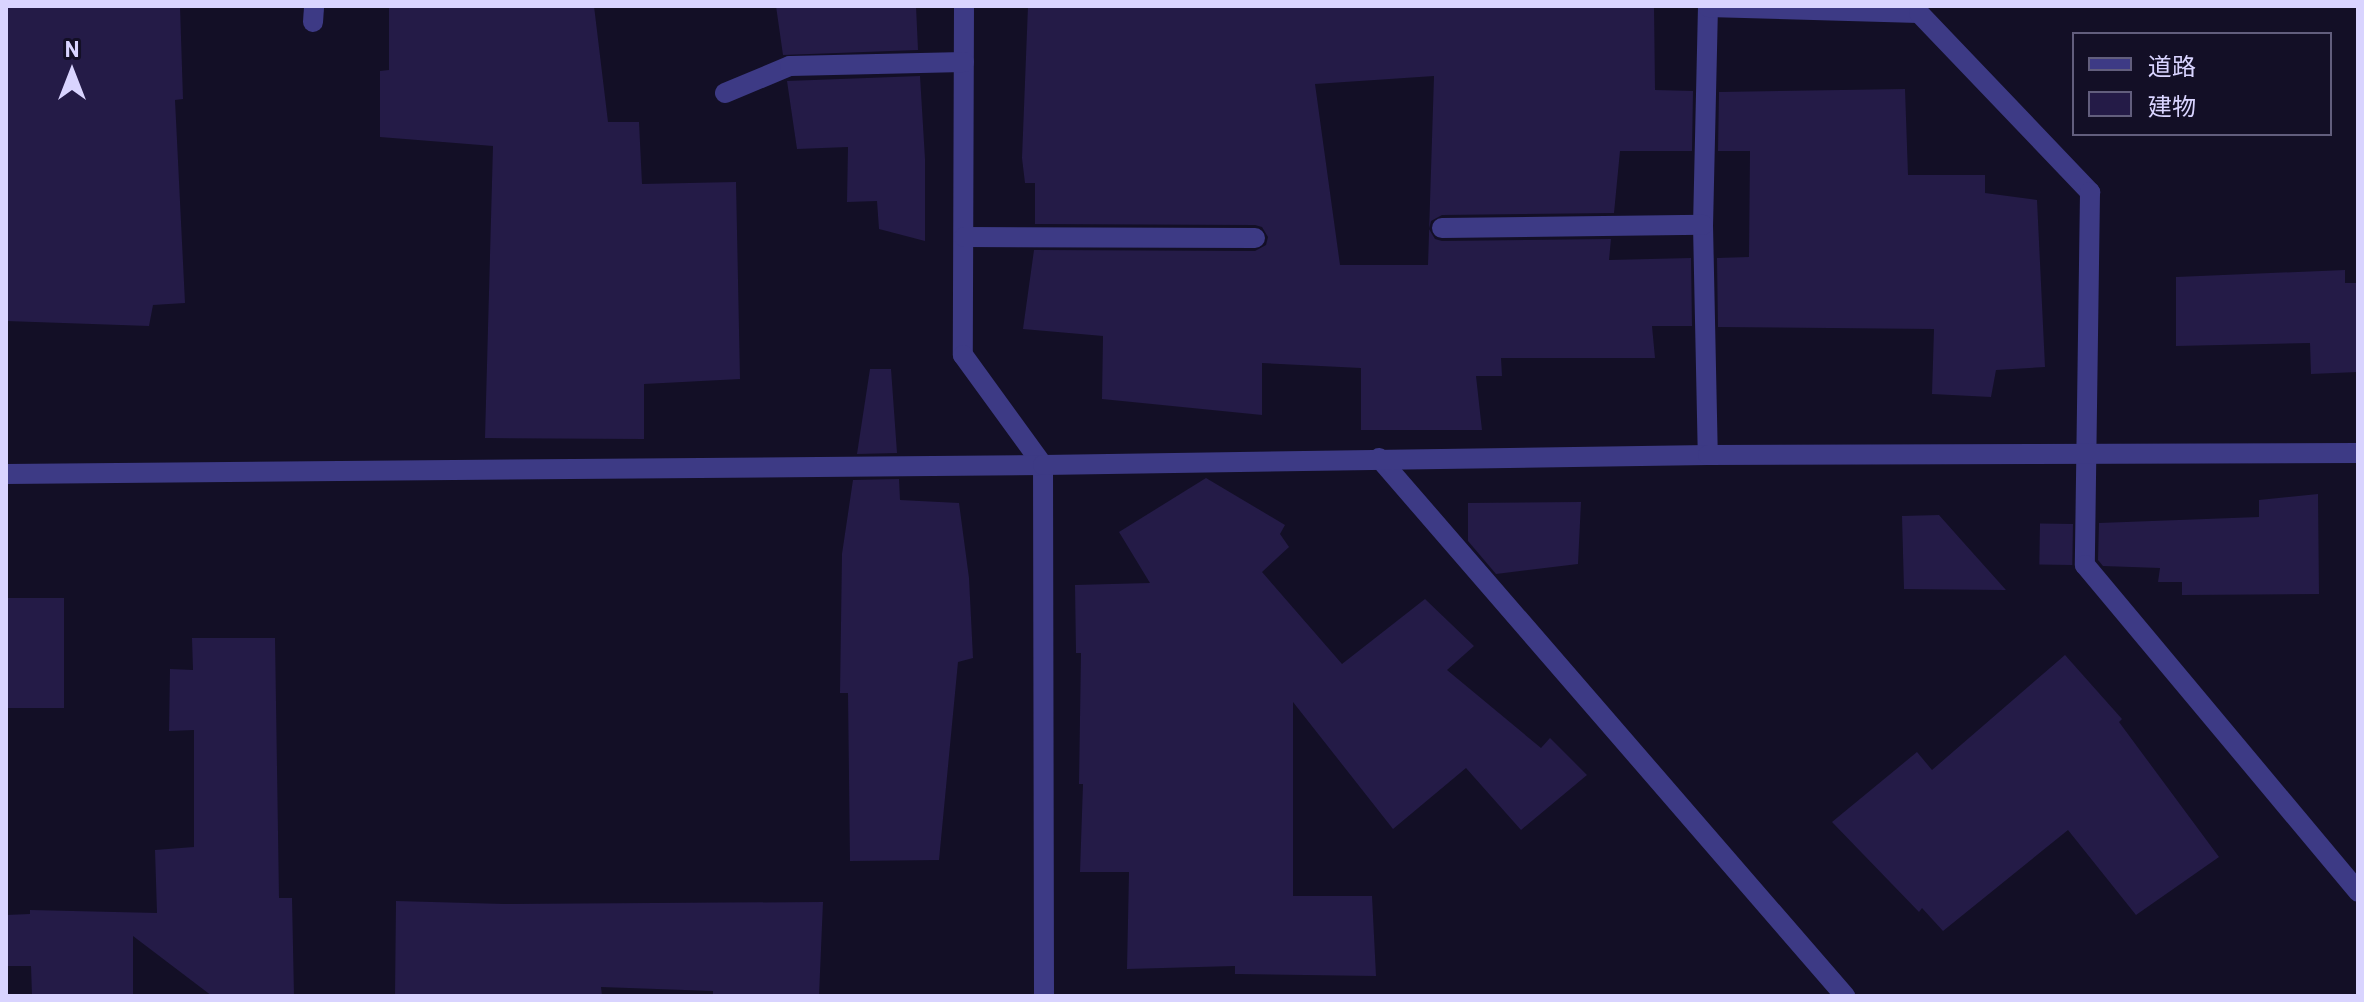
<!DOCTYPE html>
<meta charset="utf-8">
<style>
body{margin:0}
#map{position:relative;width:2364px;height:1002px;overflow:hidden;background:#130f26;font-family:Barlow,"Noto Sans JP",sans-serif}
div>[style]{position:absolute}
.building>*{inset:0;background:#241b47;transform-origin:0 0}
.street>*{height:20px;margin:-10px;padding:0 10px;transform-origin:10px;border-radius:10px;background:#3d3a85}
span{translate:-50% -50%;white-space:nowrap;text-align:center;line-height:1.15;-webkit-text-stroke:6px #130f26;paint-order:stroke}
.frame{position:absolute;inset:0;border:8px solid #d9d4ff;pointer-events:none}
.legend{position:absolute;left:2072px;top:32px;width:260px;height:104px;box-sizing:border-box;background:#130f26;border:2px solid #625e7d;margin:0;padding:10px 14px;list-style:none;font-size:24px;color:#d9d4ff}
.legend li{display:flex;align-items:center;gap:16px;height:40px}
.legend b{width:40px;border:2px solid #625e7d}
.north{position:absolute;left:32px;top:32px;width:80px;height:80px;-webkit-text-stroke:6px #130f26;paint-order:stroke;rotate:0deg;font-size:22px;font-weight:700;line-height:32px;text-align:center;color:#d9d4ff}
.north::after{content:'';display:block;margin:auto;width:28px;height:36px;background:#d9d4ff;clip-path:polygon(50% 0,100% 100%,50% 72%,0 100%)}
</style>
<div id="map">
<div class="building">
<i style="clip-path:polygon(6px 6px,180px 6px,183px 99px,175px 100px,185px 303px,153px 305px,149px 326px,6px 321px)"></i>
<i style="clip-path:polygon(389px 6px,594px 6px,608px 122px,639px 122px,642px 184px,736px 182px,740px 379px,644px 384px,644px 439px,485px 438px,493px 146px,380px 137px,380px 71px,389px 70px)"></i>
<i style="clip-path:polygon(776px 6px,916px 6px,918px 50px,783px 55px)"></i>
<i style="clip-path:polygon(evenodd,1028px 6px,1654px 6px,1655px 90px,1693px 91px,1692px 151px,1620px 151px,1614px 213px,1442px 215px,1431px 221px,1429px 229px,1435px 239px,1442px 241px,1611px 239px,1609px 260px,1691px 258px,1692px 326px,1652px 326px,1655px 358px,1501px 358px,1502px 376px,1476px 376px,1482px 430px,1361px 430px,1361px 368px,1262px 363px,1262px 415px,1102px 399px,1103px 336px,1023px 329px,1034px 250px,1255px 251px,1266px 245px,1268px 237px,1262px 227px,1255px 225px,1035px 224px,1035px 183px,1025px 183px,1022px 158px,1028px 6px,1434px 76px,1428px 265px,1340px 265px,1315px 84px,1434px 76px)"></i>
<i style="clip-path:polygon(920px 76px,925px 159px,925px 241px,879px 229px,877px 201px,847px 202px,848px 147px,797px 149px,787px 81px)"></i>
<i style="clip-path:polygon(1905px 89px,1908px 175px,1985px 175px,1985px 193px,2037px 200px,2045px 367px,1996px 370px,1991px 397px,1932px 394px,1934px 329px,1718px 327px,1717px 258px,1749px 257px,1750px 151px,1718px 151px,1719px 92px)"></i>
<i style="clip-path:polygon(2345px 270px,2345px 283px,2358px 283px,2358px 372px,2311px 374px,2310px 343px,2176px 346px,2176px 277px)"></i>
<i style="clip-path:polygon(870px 369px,891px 369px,897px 453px,857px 454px)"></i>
<i style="clip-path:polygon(1206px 478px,1285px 525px,1280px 534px,1289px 547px,1262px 572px,1342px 664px,1425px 599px,1474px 646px,1447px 670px,1541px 748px,1550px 738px,1587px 775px,1521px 830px,1466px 768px,1393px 829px,1293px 702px,1293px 896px,1372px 896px,1376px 976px,1235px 974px,1235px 966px,1127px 969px,1129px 872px,1080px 872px,1083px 784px,1079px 784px,1081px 653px,1076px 653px,1075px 585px,1150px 583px,1119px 532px)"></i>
<i style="clip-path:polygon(899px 479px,900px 500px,959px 503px,969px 578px,973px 658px,958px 662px,939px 860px,850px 861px,848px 693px,840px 693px,842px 554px,853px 480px)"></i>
<i style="clip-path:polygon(2318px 494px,2319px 594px,2182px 595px,2182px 582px,2158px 582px,2160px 568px,2103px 566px,2098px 560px,2099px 523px,2259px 517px,2259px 500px)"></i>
<i style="clip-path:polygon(1581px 502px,1578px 564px,1496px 574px,1468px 541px,1468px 503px)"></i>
<i style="clip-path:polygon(1939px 515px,1963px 542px,2006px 590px,1904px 589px,1902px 516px)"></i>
<i style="left:2073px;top:524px;width:41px;height:33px;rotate:91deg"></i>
<i style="left:64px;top:598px;width:110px;height:57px;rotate:90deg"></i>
<i style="clip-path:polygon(192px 638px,275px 638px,279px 898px,292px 898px,294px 996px,212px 996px,133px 936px,133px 996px,32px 996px,31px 966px,6px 966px,6px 915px,30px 914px,30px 910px,157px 913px,155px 850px,194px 847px,194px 730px,169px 731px,170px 669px,193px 670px)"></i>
<i style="clip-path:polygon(2065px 655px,2122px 719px,2119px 722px,2219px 857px,2136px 915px,2068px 830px,1943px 931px,1922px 908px,1919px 912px,1832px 822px,1917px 752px,1932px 770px)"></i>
<i style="clip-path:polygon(396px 901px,504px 904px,823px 902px,819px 996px,713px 996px,713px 991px,601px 987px,602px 996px,395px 996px)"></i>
</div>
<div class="street">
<i style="left:964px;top:6px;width:349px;rotate:90.2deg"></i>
<i style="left:963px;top:355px;width:136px;rotate:54deg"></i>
<i style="left:1043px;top:465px;width:531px;rotate:89.89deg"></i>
<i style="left:1708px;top:6px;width:219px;rotate:91.3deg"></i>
<i style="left:1703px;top:225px;width:230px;rotate:88.8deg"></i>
<i style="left:1708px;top:7px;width:211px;rotate:1.6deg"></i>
<i style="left:1919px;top:13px;width:248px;rotate:46.3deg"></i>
<i style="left:2090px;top:192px;width:373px;rotate:90.8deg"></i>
<i style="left:2085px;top:565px;width:426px;rotate:50.1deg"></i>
<i style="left:313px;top:22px;width:16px;rotate:-86deg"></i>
<i style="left:725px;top:93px;width:70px;rotate:-22.6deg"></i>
<i style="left:790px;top:66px;width:174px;rotate:-1.3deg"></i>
<i style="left:1442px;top:228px;width:261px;rotate:-0.7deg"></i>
<i style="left:964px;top:237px;width:291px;rotate:0.2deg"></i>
<i style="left:1379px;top:458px;width:712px;rotate:49.1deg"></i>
<i style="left:6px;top:474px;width:1037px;rotate:-0.5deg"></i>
<i style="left:1043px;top:465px;width:665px;rotate:-0.86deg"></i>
<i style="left:1708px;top:455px;width:650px;rotate:-0.18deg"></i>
</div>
<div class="frame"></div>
<ul class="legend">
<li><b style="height:10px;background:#3d3a85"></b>道路</li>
<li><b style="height:22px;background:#241b47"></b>建物</li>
</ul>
<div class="north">N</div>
</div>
